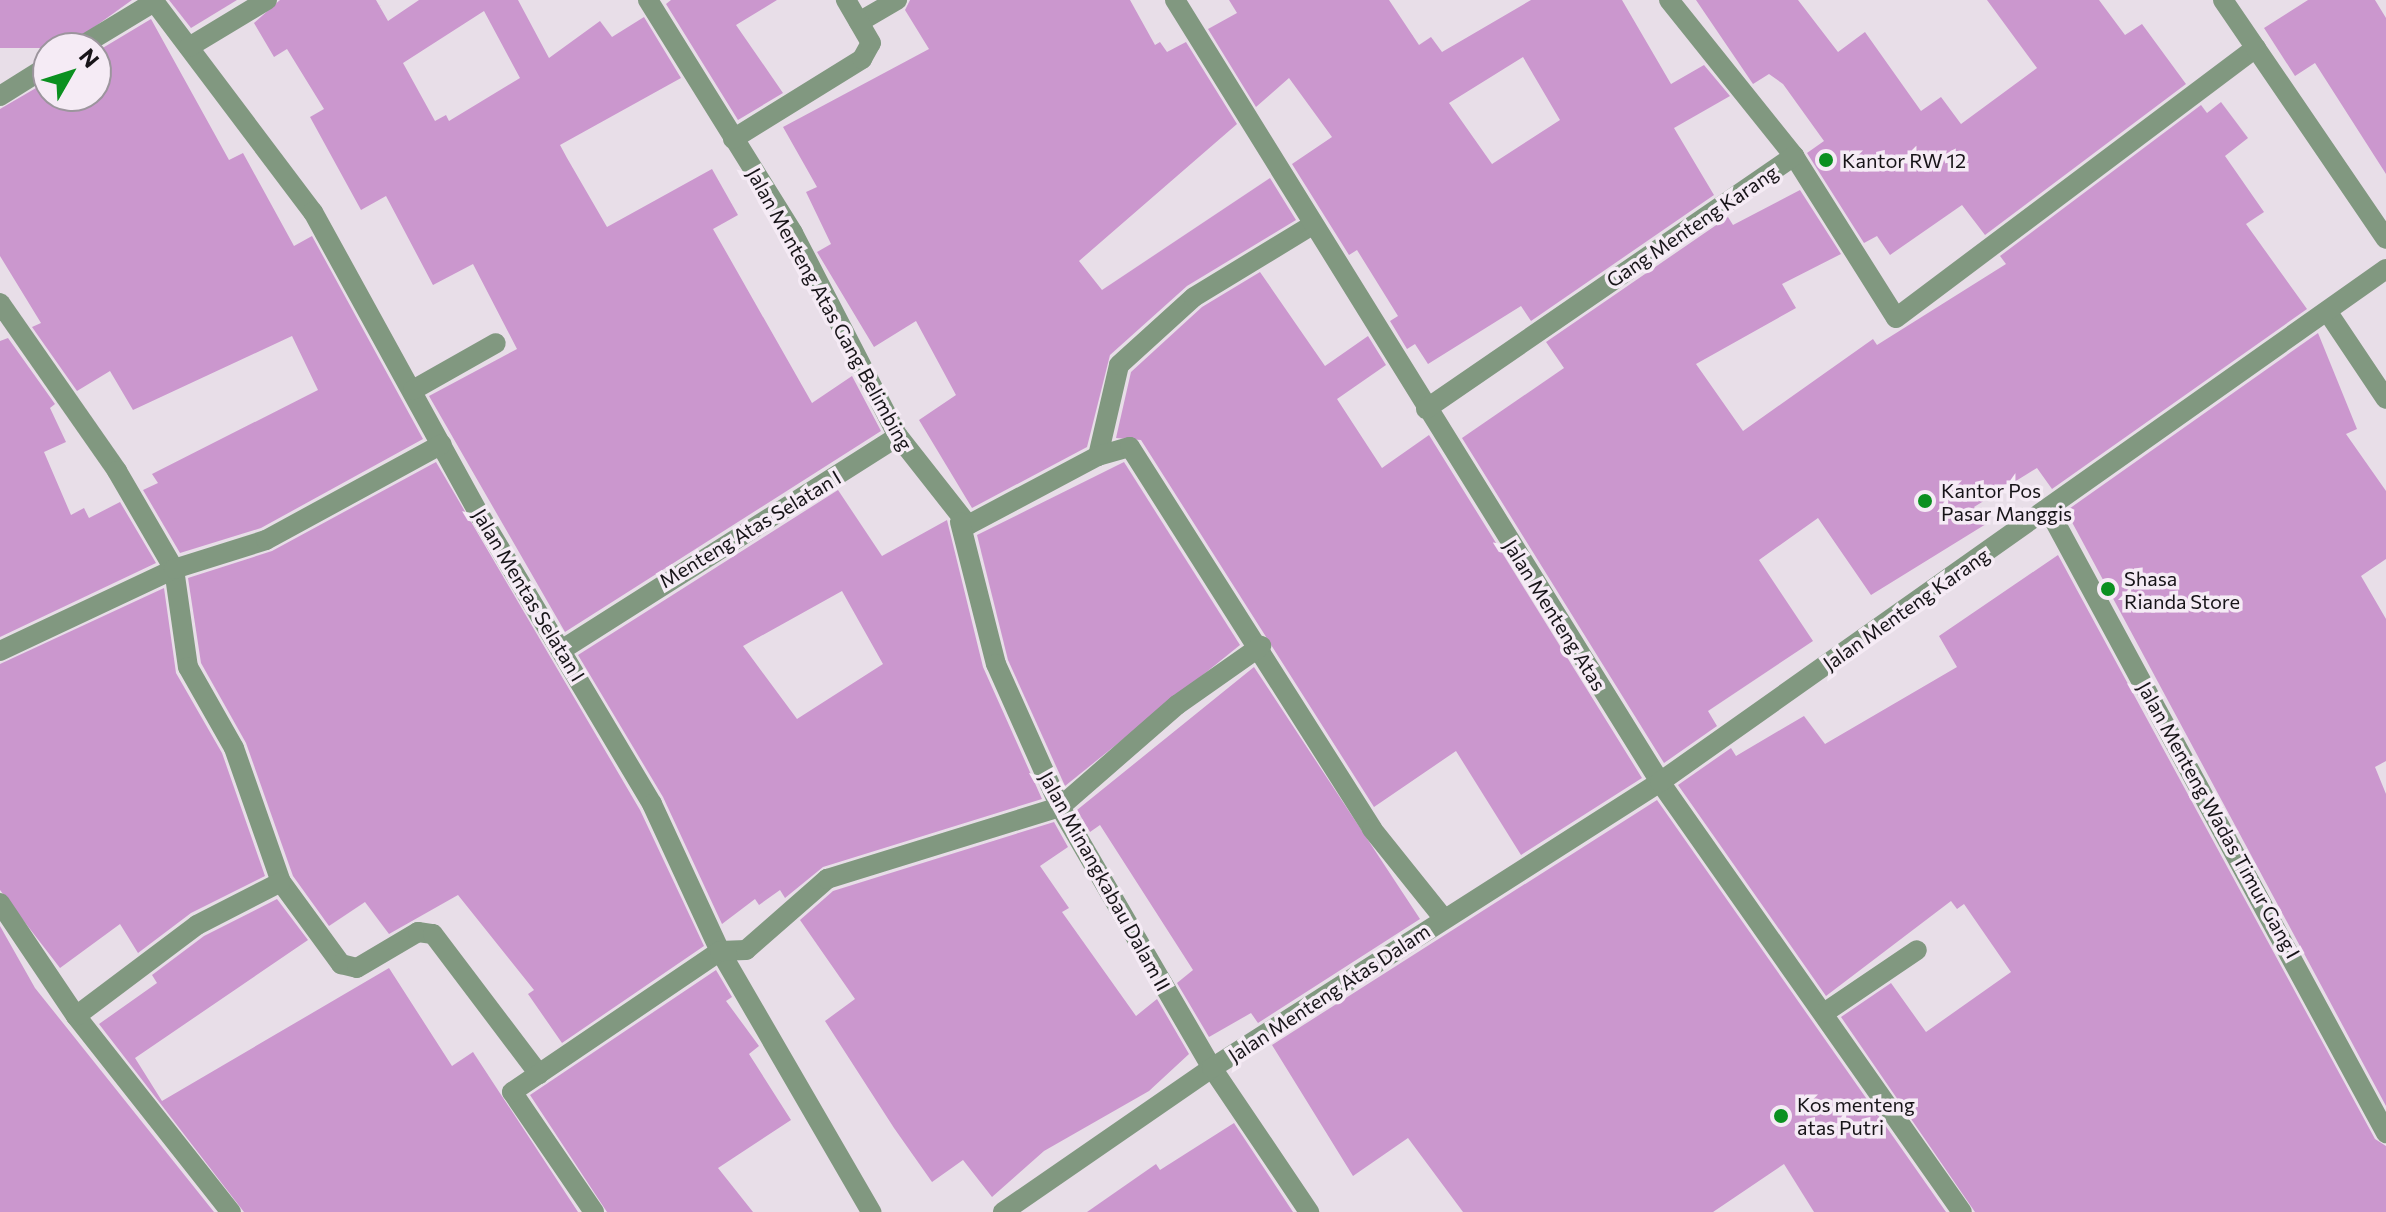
<!DOCTYPE html>
<html>
<head>
<meta charset="utf-8">
<style>
	body { margin:0 }
	#map { position:relative; width:2386px; height:1212px; overflow:hidden; background:#e8dee8; font-family:Commissioner,sans-serif }
	div>[style] { position:absolute }
	.building>* { inset:0; background:#cb97ce }
	.minor>* { height:20px; margin:-10px; padding:0 10px; transform-origin:10px; border-radius:10px; background:#819880 }
	.dots>* { width:22px; height:22px; translate:-50% -50%; box-sizing:border-box; border:4px solid #f5ebf5; border-radius:50% }
	span { translate:-50% -50%; white-space:nowrap; text-align:center; line-height:1.15; -webkit-text-stroke:7px #f5ebf5; paint-order:stroke }
	.poi-label { font-size:20px; color:#171418 }
	.left { translate:0 -50%; text-align:left }
	.street-label { font-size:20px; color:#171418 }
	.north { position:absolute; left:32px; top:32px; width:80px; height:80px; box-sizing:border-box; background:#f5ebf5; border:2px solid #9c959d; border-radius:50%; rotate:51deg; font-size:22px; font-weight:700; line-height:32px; text-align:center; color:#171418 }
	.north::after { content:''; display:block; margin:auto; width:28px; height:36px; background:#0b9020; clip-path:polygon(50% 0,100% 100%,50% 72%,0 100%) }
</style>
</head>
<body>
<div id="map">
	<div class="building">
		<i style="clip-path:polygon(0 0,132px 0,65px 48px,0 48px)"></i>
		<i style="clip-path:polygon(169px 0,237px 0,191px 28px)"></i>
		<i style="clip-path:polygon(evenodd,280px 0,376px 0,388px 21px,419px 0,518px 0,549px 58px,600px 21px,612px 37px,644px 17px,681px 78px,560px 145px,567px 158px,607px 227px,712px 169px,738px 215px,713px 229px,812px 403px,852px 376px,881px 431px,565px 632px,429px 396px,517px 349px,473px 264px,433px 285px,386px 196px,361px 210px,310px 117px,324px 109px,287px 49px,274px 57px,254px 23px,280px 0,484px 11px,520px 78px,449px 121px,446px 115px,435px 121px,403px 63px,484px 11px)"></i>
		<i style="clip-path:polygon(671px 0,777px 0,736px 25px,783px 93px,738px 120px,666px 4px)"></i>
		<i style="clip-path:polygon(910px 0,1130px 0,1155px 45px,1160px 42px,1167px 52px,1186px 42px,1237px 124px,1079px 261px,1102px 290px,1270px 178px,1296px 220px,1187px 286px,1110px 355px,1087px 447px,972px 508px,919px 420px,956px 395px,916px 321px,874px 347px,817px 252px,831px 244px,806px 192px,817px 187px,783px 127px,929px 49px,905px 10px)"></i>
		<i style="clip-path:polygon(evenodd,1229px 0,1389px 0,1419px 45px,1431px 37px,1442px 52px,1531px 0,1622px 0,1671px 84px,1704px 65px,1730px 96px,1674px 128px,1714px 195px,1531px 321px,1521px 306px,1428px 364px,1415px 344px,1407px 349px,1390px 321px,1398px 316px,1357px 250px,1349px 255px,1292px 164px,1332px 137px,1289px 78px,1256px 107px,1208px 29px,1237px 13px,1229px 0,1523px 57px,1560px 120px,1492px 164px,1449px 103px,1523px 57px)"></i>
		<i style="clip-path:polygon(1696px 0,1798px 0,1838px 52px,1865px 32px,1921px 111px,1941px 97px,1961px 124px,2037px 68px,1987px 0,2099px 0,2125px 35px,2142px 24px,2186px 84px,1985px 235px,1962px 205px,1890px 255px,1877px 236px,1864px 243px,1807px 153px,1824px 141px,1783px 84px,1769px 74px,1753px 84px)"></i>
		<i style="clip-path:polygon(2308px 0,2375px 0,2386px 18px,2386px 174px,2315px 63px,2295px 76px,2264px 28px)"></i>
		<i style="clip-path:polygon(151px 19px,229px 160px,243px 153px,294px 246px,312px 236px,423px 439px,261px 528px,180px 553px,143px 490px,158px 483px,152px 474px,318px 390px,292px 336px,133px 410px,110px 371px,77px 391px,32px 327px,41px 323px,0 256px,0 109px,48px 81px,48px 96px,96px 96px,96px 52px)"></i>
		<i style="clip-path:polygon(2221px 102px,2248px 138px,2225px 156px,2264px 212px,2246px 224px,2307px 309px,2052px 489px,2037px 468px,1974px 507px,1986px 524px,1871px 595px,1818px 518px,1759px 560px,1813px 641px,1708px 711px,1717px 726px,1664px 763px,1462px 438px,1564px 368px,1546px 342px,1728px 217px,1733px 225px,1800px 190px,1841px 254px,1782px 284px,1796px 308px,1696px 364px,1743px 431px,1873px 339px,1877px 345px,2006px 264px,2000px 256px,2201px 105px,2207px 113px)"></i>
		<i style="clip-path:polygon(1260px 272px,1325px 366px,1368px 336px,1386px 365px,1337px 399px,1382px 468px,1429px 435px,1642px 778px,1521px 855px,1456px 751px,1374px 807px,1141px 440px,1116px 438px,1131px 372px,1202px 307px)"></i>
		<i style="clip-path:polygon(2318px 333px,2357px 429px,2346px 434px,2386px 491px,2386px 559px,2361px 576px,2386px 619px,2386px 761px,2375px 767px,2386px 794px,2386px 1106px,2066px 511px)"></i>
		<i style="clip-path:polygon(8px 338px,55px 404px,50px 408px,66px 442px,44px 452px,71px 515px,84px 508px,89px 518px,120px 502px,156px 563px,0 637px,0 341px)"></i>
		<i style="clip-path:polygon(436px 462px,640px 810px,704px 946px,562px 1043px,528px 994px,534px 990px,458px 895px,389px 934px,365px 902px,329px 926px,293px 876px,246px 743px,201px 663px,188px 578px,272px 551px)"></i>
		<i style="clip-path:polygon(1124px 462px,1240px 645px,1065px 786px,1008px 660px,977px 535px)"></i>
		<i style="clip-path:polygon(evenodd,838px 490px,882px 556px,947px 520px,983px 667px,1042px 799px,823px 867px,785px 898px,780px 890px,759px 905px,755px 899px,722px 924px,663px 797px,578px 655px,838px 490px,842px 591px,883px 664px,797px 719px,743px 646px,842px 591px)"></i>
		<i style="clip-path:polygon(2058px 555px,2375px 1139px,2386px 1146px,2386px 1212px,1975px 1212px,1841px 1017px,1891px 983px,1926px 1032px,2011px 972px,1964px 904px,1957px 909px,1951px 901px,1826px 996px,1678px 785px,1731px 748px,1736px 756px,1804px 716px,1825px 744px,1957px 667px,1939px 636px)"></i>
		<i style="clip-path:polygon(164px 588px,176px 673px,222px 753px,265px 876px,191px 913px,138px 953px,120px 924px,60px 968px,0 890px,0 664px)"></i>
		<i style="clip-path:polygon(1254px 667px,1420px 919px,1258px 1023px,1251px 1013px,1209px 1037px,1177px 983px,1193px 970px,1100px 825px,1090px 832px,1077px 810px)"></i>
		<i style="clip-path:polygon(1657px 800px,1946px 1212px,1814px 1212px,1784px 1164px,1713px 1212px,1463px 1212px,1408px 1138px,1353px 1176px,1272px 1045px)"></i>
		<i style="clip-path:polygon(1054px 822px,1068px 847px,1040px 866px,1069px 908px,1062px 912px,1136px 1016px,1157px 999px,1189px 1054px,1149px 1091px,1044px 1151px,992px 1197px,963px 1160px,932px 1182px,894px 1128px,825px 1021px,855px 999px,800px 920px,833px 891px)"></i>
		<i style="clip-path:polygon(277px 899px,308px 940px,135px 1058px,162px 1101px,389px 968px,452px 1066px,473px 1052px,578px 1212px,244px 1212px,99px 1024px,157px 983px,152px 975px,204px 936px)"></i>
		<i style="clip-path:polygon(0 926px,35px 988px,214px 1212px,0 1212px)"></i>
		<i style="clip-path:polygon(716px 970px,732px 997px,726px 1001px,759px 1046px,749px 1054px,791px 1120px,718px 1168px,753px 1212px,607px 1212px,530px 1095px)"></i>
		<i style="clip-path:polygon(1234px 1123px,1293px 1212px,1087px 1212px,1156px 1164px,1160px 1170px)"></i>
	</div>
	<div class="minor">
		<i style="left:153px;top:0;width:266px;rotate:53deg"></i>
		<i style="left:313px;top:212px;width:348px;rotate:61.2deg"></i>
		<i style="left:481px;top:517px;width:334px;rotate:59.2deg"></i>
		<i style="left:652px;top:804px;width:162px;rotate:65.2deg"></i>
		<i style="left:720px;top:951px;width:302px;rotate:59.9deg"></i>
		<i style="left:648px;top:0;width:274px;rotate:58.1deg"></i>
		<i style="left:793px;top:233px;width:229px;rotate:62.7deg"></i>
		<i style="left:898px;top:436px;width:113px;rotate:51.8deg"></i>
		<i style="left:968px;top:525px;width:147px;rotate:-28deg"></i>
		<i style="left:1098px;top:456px;width:93px;rotate:-77deg"></i>
		<i style="left:1119px;top:365px;width:101px;rotate:-42.2deg"></i>
		<i style="left:1194px;top:297px;width:137px;rotate:-31.3deg"></i>
		<i style="left:1175px;top:0;width:920px;rotate:58.19deg"></i>
		<i style="left:1660px;top:782px;width:525px;rotate:54.92deg"></i>
		<i style="left:1669px;top:0;width:200px;rotate:51.3deg"></i>
		<i style="left:1794px;top:156px;width:191px;rotate:57.8deg"></i>
		<i style="left:1896px;top:318px;width:450px;rotate:-36.9deg"></i>
		<i style="left:2223px;top:0;width:289px;rotate:55.7deg"></i>
		<i style="left:859px;top:22px;width:44px;rotate:-30.1deg"></i>
		<i style="left:189px;top:47px;width:91px;rotate:-31.1deg"></i>
		<i style="left:78px;top:48px;width:89px;rotate:-31.2deg"></i>
		<i style="left:0;top:96px;width:57px;rotate:-32deg"></i>
		<i style="left:733px;top:139px;width:152px;rotate:-31.8deg"></i>
		<i style="left:862px;top:59px;width:18px;rotate:-61deg"></i>
		<i style="left:871px;top:43px;width:50px;rotate:-120.2deg"></i>
		<i style="left:0;top:303px;width:205px;rotate:55.1deg"></i>
		<i style="left:117px;top:471px;width:113px;rotate:59.8deg"></i>
		<i style="left:174px;top:569px;width:99px;rotate:81.9deg"></i>
		<i style="left:188px;top:667px;width:93px;rotate:60.4deg"></i>
		<i style="left:234px;top:748px;width:142px;rotate:70.7deg"></i>
		<i style="left:281px;top:882px;width:102px;rotate:53.8deg"></i>
		<i style="left:341px;top:964px;width:16px;rotate:14deg"></i>
		<i style="left:357px;top:968px;width:71px;rotate:-30.5deg"></i>
		<i style="left:418px;top:932px;width:15px;rotate:8deg"></i>
		<i style="left:433px;top:934px;width:176px;rotate:52.9deg"></i>
		<i style="left:2329px;top:314px;width:102px;rotate:56.2deg"></i>
		<i style="left:413px;top:390px;width:95px;rotate:-29.5deg"></i>
		<i style="left:1426px;top:409px;width:447px;rotate:-34.5deg"></i>
		<i style="left:1098px;top:456px;width:33px;rotate:-16deg"></i>
		<i style="left:1130px;top:447px;width:452px;rotate:57.6deg"></i>
		<i style="left:1372px;top:829px;width:115px;rotate:51.3deg"></i>
		<i style="left:2048px;top:509px;width:710px;rotate:61.56deg"></i>
		<i style="left:960px;top:522px;width:146px;rotate:75.8deg"></i>
		<i style="left:996px;top:664px;width:157px;rotate:65.9deg"></i>
		<i style="left:1060px;top:807px;width:302px;rotate:59.8deg"></i>
		<i style="left:1212px;top:1068px;width:174px;rotate:56deg"></i>
		<i style="left:563px;top:649px;width:397px;rotate:-32.4deg"></i>
		<i style="left:0;top:651px;width:192px;rotate:-25.2deg"></i>
		<i style="left:174px;top:569px;width:96px;rotate:-17.5deg"></i>
		<i style="left:266px;top:540px;width:200px;rotate:-28.6deg"></i>
		<i style="left:0;top:903px;width:136px;rotate:56.1deg"></i>
		<i style="left:76px;top:1016px;width:250px;rotate:51.7deg"></i>
		<i style="left:1824px;top:1013px;width:112px;rotate:-34.1deg"></i>
		<i style="left:76px;top:1016px;width:151px;rotate:-36.9deg"></i>
		<i style="left:197px;top:925px;width:94px;rotate:-27.1deg"></i>
		<i style="left:594px;top:1212px;width:145px;rotate:-124.3deg"></i>
		<i style="left:512px;top:1092px;width:251px;rotate:-34.1deg"></i>
		<i style="left:720px;top:951px;width:26px;rotate:-2deg"></i>
		<i style="left:746px;top:950px;width:108px;rotate:-41.2deg"></i>
		<i style="left:827px;top:879px;width:244px;rotate:-17.2deg"></i>
		<i style="left:1060px;top:807px;width:155px;rotate:-41.1deg"></i>
		<i style="left:1177px;top:705px;width:103px;rotate:-35.1deg"></i>
		<i style="left:1003px;top:1212px;width:254px;rotate:-34.6deg"></i>
		<i style="left:1212px;top:1068px;width:532px;rotate:-32.55deg"></i>
		<i style="left:1660px;top:782px;width:889px;rotate:-35.25deg"></i>
	</div>
	<div class="dots">
		<i style="left:1826px;top:160px;background:#0b9020"></i>
		<i style="left:1925px;top:501px;background:#0b9020"></i>
		<i style="left:2108px;top:589px;background:#0b9020"></i>
		<i style="left:1781px;top:1116px;background:#0b9020"></i>
	</div>
	<div class="poi-label">
		<span class="left" style="left:1842px;top:160px">Kantor RW 12</span>
		<span class="left" style="left:1941px;top:502px">Kantor Pos<br>Pasar Manggis</span>
		<span class="left" style="left:2124px;top:590px">Shasa<br>Rianda Store</span>
		<span class="left" style="left:1797px;top:1116px">Kos menteng<br>atas Putri</span>
	</div>
	<div class="street-label">
		<span style="left:1692px;top:226px;rotate:-34deg">Gang Menteng Karang</span>
		<span style="left:830px;top:309px;rotate:61deg">Jalan Menteng Atas Gang Belimbing</span>
		<span style="left:750px;top:529px;rotate:-31deg">Menteng Atas Selatan I</span>
		<span style="left:529px;top:595px;rotate:59deg">Jalan Mentas Selatan I</span>
		<span style="left:1906px;top:609px;rotate:-35deg">Jalan Menteng Karang</span>
		<span style="left:1555px;top:615px;rotate:58deg">Jalan Menteng Atas</span>
		<span style="left:2219px;top:820px;rotate:61deg">Jalan Menteng Wadas Timur Gang I</span>
		<span style="left:1105px;top:881px;rotate:61deg">Jalan Minangkabau Dalam II</span>
		<span style="left:1329px;top:993px;rotate:-33deg">Jalan Menteng Atas Dalam</span>
	</div>
	<div class="north">N</div>
</div>
</body>
</html>
